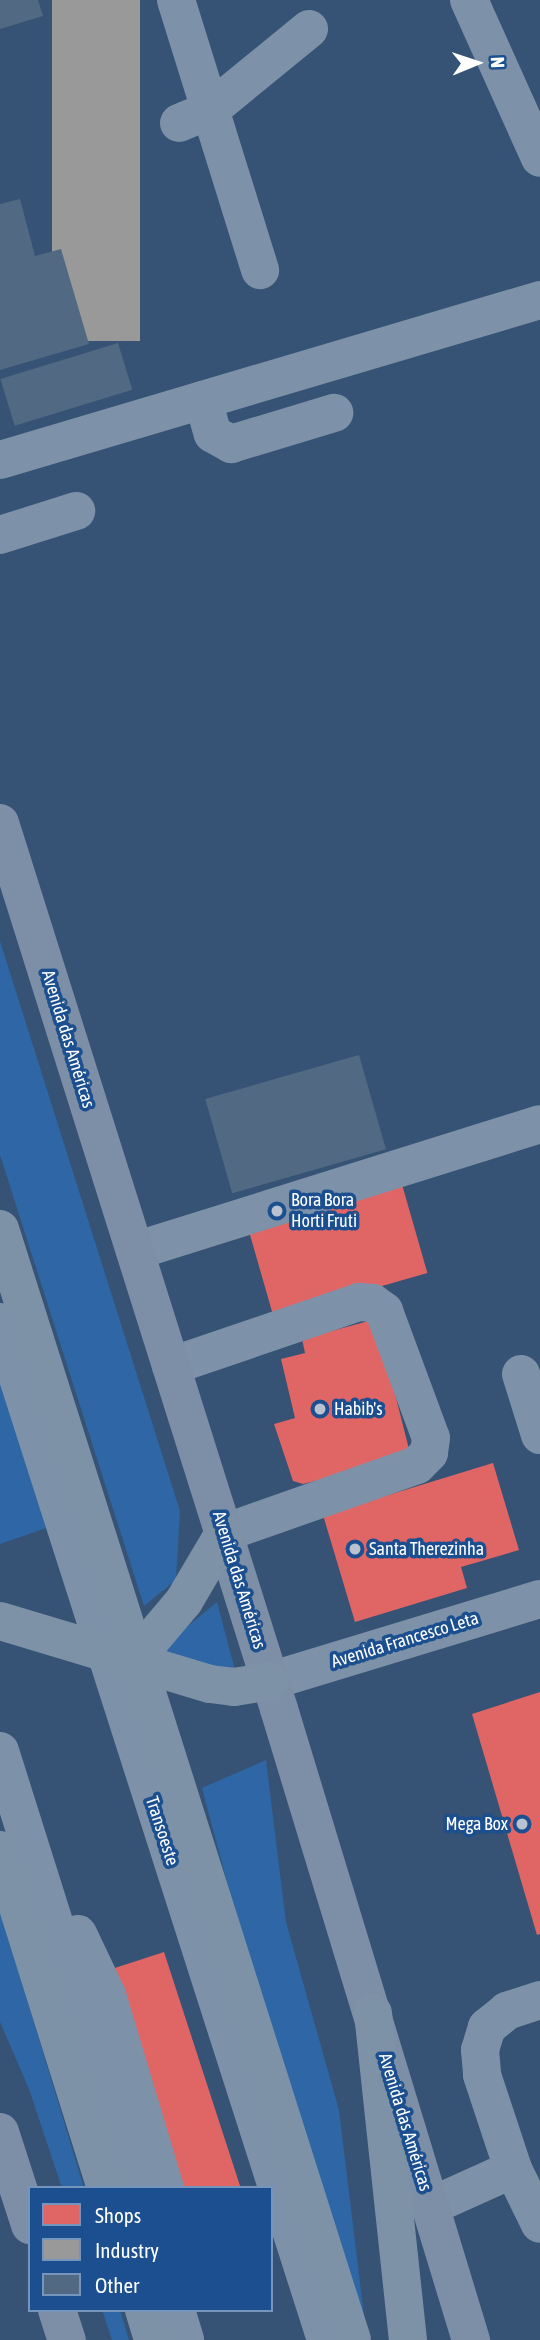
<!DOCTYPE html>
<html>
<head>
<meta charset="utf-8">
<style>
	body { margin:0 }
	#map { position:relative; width:540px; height:2340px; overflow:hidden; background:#365274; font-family:"Asap Condensed",sans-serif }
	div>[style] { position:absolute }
	.green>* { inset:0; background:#2f66a5 }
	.shops>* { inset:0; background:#e06666; transform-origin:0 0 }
	.industry>* { inset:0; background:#999; transform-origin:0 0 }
	.building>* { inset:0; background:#526984; transform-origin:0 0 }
	.minor>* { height:38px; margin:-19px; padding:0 19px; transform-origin:19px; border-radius:19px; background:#7d92a8 }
	.major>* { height:38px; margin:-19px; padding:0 19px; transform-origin:19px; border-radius:19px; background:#7d8ea7 }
	.highway>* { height:38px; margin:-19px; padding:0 19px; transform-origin:19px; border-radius:19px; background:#7e92a7 }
	.dots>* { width:19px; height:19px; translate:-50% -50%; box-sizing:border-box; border:4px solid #1b4f8f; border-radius:50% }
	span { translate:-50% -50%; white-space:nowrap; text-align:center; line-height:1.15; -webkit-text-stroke:7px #1b4f8f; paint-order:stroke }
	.street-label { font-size:18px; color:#fff }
	.poi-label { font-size:18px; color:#fff }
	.left { translate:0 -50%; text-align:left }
	.right { translate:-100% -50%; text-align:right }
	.legend { position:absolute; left:28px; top:2186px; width:245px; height:126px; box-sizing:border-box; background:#1b4f8f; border:2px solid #7695bc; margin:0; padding:9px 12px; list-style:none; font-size:21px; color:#fff }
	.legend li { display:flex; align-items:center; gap:14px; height:35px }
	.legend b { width:35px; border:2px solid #7695bc }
	.north { position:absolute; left:442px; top:28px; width:70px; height:70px; -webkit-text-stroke:5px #1b4f8f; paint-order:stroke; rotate:88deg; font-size:19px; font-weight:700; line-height:28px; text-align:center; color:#fff }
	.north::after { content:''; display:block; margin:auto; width:24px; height:32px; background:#fff; clip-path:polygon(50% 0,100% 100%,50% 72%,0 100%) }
</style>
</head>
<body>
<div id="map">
	<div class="green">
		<i style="clip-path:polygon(0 941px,180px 1511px,176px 1580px,144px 1606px,0 1155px)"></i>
		<i style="clip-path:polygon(0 1348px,55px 1525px,0 1544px)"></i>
		<i style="clip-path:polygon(217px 1602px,236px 1674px,165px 1661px,161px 1648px)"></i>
		<i style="clip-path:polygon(266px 1760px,286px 1922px,339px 2110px,367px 2340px,270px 2044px,202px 1788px)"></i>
		<i style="clip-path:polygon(0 1910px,84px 2188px,62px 2188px,29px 2089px,0 2022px)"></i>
		<i style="clip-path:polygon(102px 2310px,120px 2310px,129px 2340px,112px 2340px)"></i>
	</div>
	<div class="shops">
		<i style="left:399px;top:1174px;width:103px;height:160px;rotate:74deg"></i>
		<i style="clip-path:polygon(376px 1319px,411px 1457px,303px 1484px,293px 1481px,274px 1424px,295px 1418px,281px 1359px,305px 1353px,302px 1339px)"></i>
		<i style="clip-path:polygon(493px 1463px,519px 1550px,461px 1567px,467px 1588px,355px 1622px,323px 1515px)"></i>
		<i style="clip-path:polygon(540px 1692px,540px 1934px,537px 1935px,472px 1714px)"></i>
		<i style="left:164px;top:1952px;width:248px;height:63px;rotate:72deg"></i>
	</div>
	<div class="industry">
		<i style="left:52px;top:0;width:88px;height:341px"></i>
	</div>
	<div class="building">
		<i style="clip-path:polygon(0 0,38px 0,43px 16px,0 29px)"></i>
		<i style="clip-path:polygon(20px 199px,35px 256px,61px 249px,89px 344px,0 370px,0 204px)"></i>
		<i style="left:118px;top:343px;width:49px;height:123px;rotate:73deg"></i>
		<i style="left:359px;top:1055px;width:98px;height:160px;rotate:74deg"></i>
	</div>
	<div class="minor">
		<i style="left:176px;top:0;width:283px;rotate:72.7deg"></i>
		<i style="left:469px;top:0;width:173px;rotate:65.8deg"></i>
		<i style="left:179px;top:123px;width:34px;rotate:-23deg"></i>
		<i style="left:210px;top:110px;width:128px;rotate:-39.3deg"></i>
		<i style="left:203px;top:400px;width:35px;rotate:74deg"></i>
		<i style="left:213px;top:434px;width:21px;rotate:29deg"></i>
		<i style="left:231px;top:444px;width:108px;rotate:-16.8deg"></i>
		<i style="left:0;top:460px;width:563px;rotate:-16.5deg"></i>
		<i style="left:0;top:535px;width:80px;rotate:-17.5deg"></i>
		<i style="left:135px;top:1251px;width:424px;rotate:-17.4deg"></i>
		<i style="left:0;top:1322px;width:1069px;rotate:72.24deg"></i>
		<i style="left:171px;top:1366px;width:199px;rotate:-18.8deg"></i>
		<i style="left:359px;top:1302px;width:14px;rotate:4deg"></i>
		<i style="left:373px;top:1303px;width:14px;rotate:36deg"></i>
		<i style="left:384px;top:1311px;width:135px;rotate:69.7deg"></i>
		<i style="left:431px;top:1438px;width:15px;rotate:98deg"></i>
		<i style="left:429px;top:1453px;width:17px;rotate:135deg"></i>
		<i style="left:417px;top:1465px;width:205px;rotate:160.6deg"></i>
		<i style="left:521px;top:1374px;width:64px;rotate:72.7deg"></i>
		<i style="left:270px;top:1681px;width:282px;rotate:-16.9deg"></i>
		<i style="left:0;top:1751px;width:458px;rotate:72.5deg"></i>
		<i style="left:78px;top:1934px;width:68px;rotate:64.6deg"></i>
		<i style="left:107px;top:1995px;width:202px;rotate:73.3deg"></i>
		<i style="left:540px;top:2000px;width:35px;rotate:162deg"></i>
		<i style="left:507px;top:2011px;width:26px;rotate:141deg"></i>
		<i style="left:487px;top:2027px;width:24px;rotate:107deg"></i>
		<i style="left:480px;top:2050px;width:25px;rotate:85deg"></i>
		<i style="left:482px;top:2075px;width:99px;rotate:71.7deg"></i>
		<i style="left:513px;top:2169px;width:61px;rotate:63.9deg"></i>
		<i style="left:431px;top:2206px;width:90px;rotate:-24.3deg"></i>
		<i style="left:176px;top:2310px;width:31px;rotate:73deg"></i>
	</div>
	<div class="major">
		<i style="left:0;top:823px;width:929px;rotate:72.52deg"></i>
		<i style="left:279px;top:1709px;width:660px;rotate:73.08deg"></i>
		<i style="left:0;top:2132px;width:98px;rotate:72.1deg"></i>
		<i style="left:57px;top:2310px;width:32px;rotate:72deg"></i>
	</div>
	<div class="highway">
		<i style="left:0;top:1229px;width:1165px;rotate:72.42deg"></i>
		<i style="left:0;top:1621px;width:219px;rotate:16.7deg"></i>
		<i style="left:210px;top:1684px;width:24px;rotate:7deg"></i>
		<i style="left:234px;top:1687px;width:36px;rotate:-9deg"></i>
		<i style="left:135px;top:1659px;width:76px;rotate:-49.8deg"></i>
		<i style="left:184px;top:1601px;width:79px;rotate:-59.5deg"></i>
		<i style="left:0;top:1850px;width:354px;rotate:72.6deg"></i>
		<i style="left:373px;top:2013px;width:329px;rotate:83.9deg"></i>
		<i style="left:144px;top:2310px;width:31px;rotate:73deg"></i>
	</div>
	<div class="dots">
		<i style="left:277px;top:1211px;background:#b9c2ce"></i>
		<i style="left:320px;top:1409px;background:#b9c2ce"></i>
		<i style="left:355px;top:1549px;background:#b9c2ce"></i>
		<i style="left:522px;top:1824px;background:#b9c2ce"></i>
	</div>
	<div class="street-label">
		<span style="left:68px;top:1039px;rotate:73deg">Avenida das Américas</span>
		<span style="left:239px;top:1580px;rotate:73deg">Avenida das Américas</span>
		<span style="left:405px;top:1640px;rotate:-17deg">Avenida Francesco Leta</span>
		<span style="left:162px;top:1831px;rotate:72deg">Transoeste</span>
		<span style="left:405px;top:2122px;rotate:73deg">Avenida das Américas</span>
	</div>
	<div class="poi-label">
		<span class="left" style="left:291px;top:1211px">Bora Bora<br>Horti Fruti</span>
		<span class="left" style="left:334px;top:1409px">Habib's</span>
		<span class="left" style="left:369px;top:1549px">Santa Therezinha</span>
		<span class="right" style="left:508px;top:1824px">Mega Box</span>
	</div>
	<ul class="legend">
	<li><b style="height:19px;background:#e06666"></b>Shops</li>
	<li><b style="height:19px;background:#999"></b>Industry</li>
	<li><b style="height:19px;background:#526984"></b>Other</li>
	</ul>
	<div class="north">N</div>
</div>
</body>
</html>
